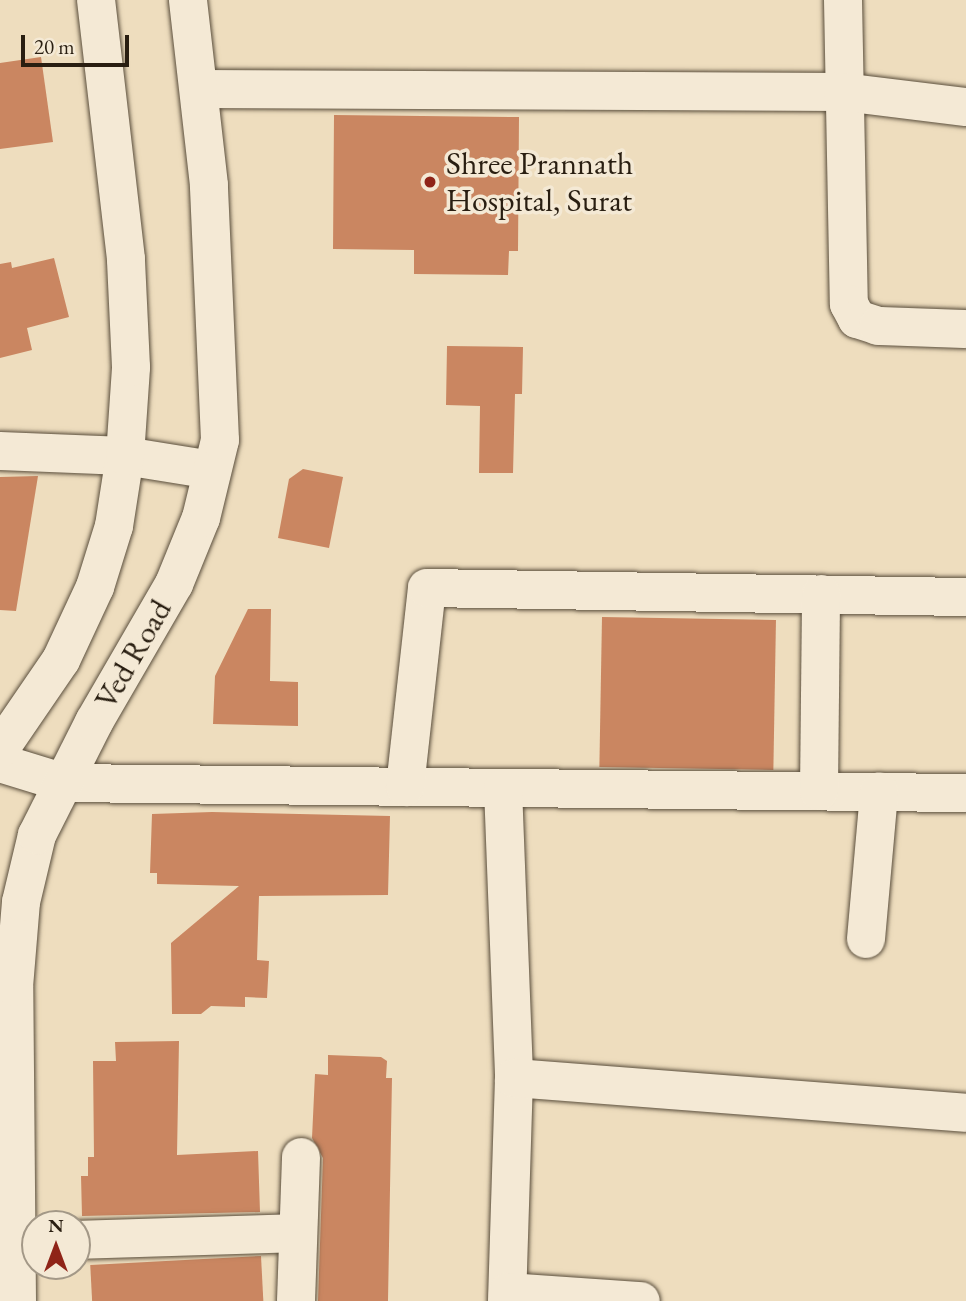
<!DOCTYPE html>
<html>
<head>
<meta charset="utf-8">
<style>
	body { margin:0 }
	#map { position:relative; width:966px; height:1301px; overflow:hidden; background:#eeddbe; font-family:"EB Garamond",serif }
	div>[style] { position:absolute }
	.building>* { inset:0; background:#ca8661; transform-origin:0 0 }
	.roads { filter:drop-shadow(0 0 2px #5a4e3c) drop-shadow(0 0 2px #5a4e3c) }
	.minor>* { height:38px; margin:-19px; padding:0 19px; transform-origin:19px; border-radius:19px; background:#f4e9d5 }
	.tertiary>* { height:38px; margin:-19px; padding:0 19px; transform-origin:19px; border-radius:19px; background:#f4e9d5 }
	.secondary>* { height:38px; margin:-19px; padding:0 19px; transform-origin:19px; border-radius:19px; background:#f4e9d5 }
	.dots>* { width:19px; height:19px; translate:-50% -50%; box-sizing:border-box; border:4px solid #f4e9d5; border-radius:50% }
	span { translate:-50% -50%; white-space:nowrap; text-align:center; line-height:1.15; -webkit-text-stroke:7px #f4e9d5; paint-order:stroke }
	.poi-label { font-size:32px; color:#291e11 }
	.left { translate:0 -50%; text-align:left }
	.street-label { font-size:32px; color:#291e11 }
	.north { position:absolute; left:21px; top:1210px; width:70px; height:70px; box-sizing:border-box; background:#f4e9d5; border:2px solid #a39887; border-radius:50%; rotate:0deg; font-size:19px; font-weight:700; line-height:28px; text-align:center; color:#291e11 }
	.north::after { content:''; display:block; margin:auto; width:24px; height:32px; background:#8f2418; clip-path:polygon(50% 0,100% 100%,50% 72%,0 100%) }
	.scale { position:absolute; left:21px; top:35px; width:108px; height:32px; box-sizing:border-box; border:4px solid #291e11; border-top:0; padding-left:9px; font-size:21px; line-height:24px; white-space:nowrap; color:#291e11; -webkit-text-stroke:5px #f4e9d5; paint-order:stroke }
</style>
</head>
<body>
<div id="map">
	<div class="building">
		<i style="clip-path:polygon(41px 57px,53px 142px,0 149px,0 63px)"></i>
		<i style="clip-path:polygon(334px 115px,519px 117px,518px 251px,509px 251px,508px 275px,414px 274px,414px 250px,333px 249px)"></i>
		<i style="clip-path:polygon(54px 258px,69px 317px,27px 328px,32px 350px,0 358px,0 264px,11px 262px,12px 268px)"></i>
		<i style="clip-path:polygon(447px 346px,523px 347px,522px 394px,515px 394px,513px 473px,479px 473px,480px 406px,446px 405px)"></i>
		<i style="clip-path:polygon(303px 469px,343px 477px,329px 548px,278px 538px,289px 479px)"></i>
		<i style="clip-path:polygon(38px 476px,16px 611px,0 610px,0 477px)"></i>
		<i style="clip-path:polygon(248px 609px,271px 609px,270px 681px,298px 682px,298px 726px,213px 724px,215px 676px)"></i>
		<i style="left:602px;top:617px;width:174px;height:150px;rotate:1deg"></i>
		<i style="clip-path:polygon(212px 812px,390px 816px,388px 895px,259px 896px,257px 960px,269px 961px,267px 998px,245px 997px,245px 1007px,211px 1006px,201px 1014px,172px 1014px,171px 943px,239px 886px,157px 884px,157px 873px,150px 873px,152px 814px)"></i>
		<i style="clip-path:polygon(179px 1041px,177px 1155px,258px 1151px,260px 1212px,82px 1216px,81px 1176px,88px 1176px,88px 1157px,94px 1157px,93px 1061px,116px 1061px,115px 1042px)"></i>
		<i style="clip-path:polygon(328px 1055px,381px 1057px,387px 1061px,386px 1078px,392px 1078px,388px 1301px,318px 1301px,323px 1158px,312px 1138px,315px 1074px,328px 1075px)"></i>
		<i style="left:261px;top:1256px;width:45px;height:171px;rotate:87deg"></i>
	</div>
	<div class="roads">
		<div class="minor">
			<i style="left:843px;top:0;width:304px;rotate:88.9deg"></i>
			<i style="left:849px;top:304px;width:17px;rotate:62deg"></i>
			<i style="left:857px;top:319px;width:22px;rotate:18deg"></i>
			<i style="left:878px;top:326px;width:88px;rotate:2deg"></i>
			<i style="left:200px;top:89px;width:643px;rotate:0.27deg"></i>
			<i style="left:843px;top:92px;width:124px;rotate:7deg"></i>
			<i style="left:0;top:763px;width:68px;rotate:17.1deg"></i>
			<i style="left:65px;top:783px;width:901px;rotate:0.64deg"></i>
			<i style="left:405px;top:787px;width:200px;rotate:-83.7deg"></i>
			<i style="left:427px;top:588px;width:539px;rotate:0.96deg"></i>
			<i style="left:503px;top:788px;width:290px;rotate:87.8deg"></i>
			<i style="left:514px;top:1078px;width:223px;rotate:91.8deg"></i>
			<i style="left:819px;top:791px;width:197px;rotate:-89.4deg"></i>
			<i style="left:866px;top:939px;width:148px;rotate:-84.9deg"></i>
			<i style="left:514px;top:1078px;width:453px;rotate:4.4deg"></i>
			<i style="left:77px;top:1240px;width:221px;rotate:-1.8deg"></i>
			<i style="left:508px;top:1292px;width:133px;rotate:3.9deg"></i>
			<i style="left:296px;top:1301px;width:144px;rotate:-88deg"></i>
		</div>
		<div class="tertiary">
			<i style="left:0;top:451px;width:125px;rotate:2.3deg"></i>
			<i style="left:125px;top:456px;width:88px;rotate:9.1deg"></i>
		</div>
		<div class="secondary">
			<i style="left:0;top:749px;width:108px;rotate:-55.6deg"></i>
			<i style="left:61px;top:660px;width:81px;rotate:-65deg"></i>
			<i style="left:95px;top:587px;width:64px;rotate:-72.7deg"></i>
			<i style="left:114px;top:526px;width:71px;rotate:-81.1deg"></i>
			<i style="left:125px;top:456px;width:89px;rotate:-86.1deg"></i>
			<i style="left:131px;top:367px;width:108px;rotate:-92.7deg"></i>
			<i style="left:126px;top:259px;width:261px;rotate:-96.6deg"></i>
			<i style="left:17px;top:1301px;width:314px;rotate:-90.5deg"></i>
			<i style="left:14px;top:987px;width:85px;rotate:-85.3deg"></i>
			<i style="left:21px;top:902px;width:69px;rotate:-76.6deg"></i>
			<i style="left:37px;top:835px;width:127px;rotate:-63.2deg"></i>
			<i style="left:94px;top:722px;width:160px;rotate:-59.9deg"></i>
			<i style="left:174px;top:584px;width:71px;rotate:-67.8deg"></i>
			<i style="left:201px;top:518px;width:80px;rotate:-76.3deg"></i>
			<i style="left:220px;top:440px;width:255px;rotate:-92.5deg"></i>
			<i style="left:209px;top:185px;width:186px;rotate:-96.5deg"></i>
		</div>
	</div>
	<div class="dots">
		<i style="left:430px;top:182px;background:#8f2418"></i>
	</div>
	<div class="poi-label">
		<span class="left" style="left:446px;top:182px">Shree Prannath<br>Hospital, Surat</span>
	</div>
	<div class="street-label">
		<span style="left:133px;top:654px;rotate:-60deg">Ved Road</span>
	</div>
	<div class="north">N</div>
	<div class="scale">20 m</div>
</div>
</body>
</html>
